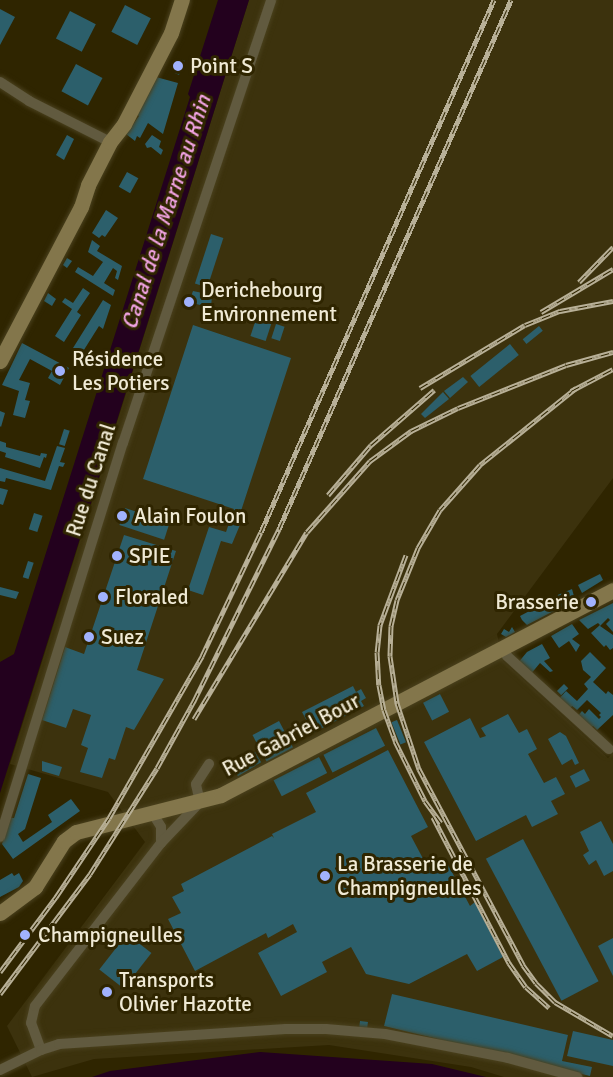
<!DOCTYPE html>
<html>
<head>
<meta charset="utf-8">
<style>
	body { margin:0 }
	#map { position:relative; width:613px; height:1077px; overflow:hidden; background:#2f2500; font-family:Signika,sans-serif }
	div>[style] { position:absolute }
	.built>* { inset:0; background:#3c320d }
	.water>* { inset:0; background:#23011e }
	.building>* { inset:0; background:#2c5f6b; transform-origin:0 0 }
	.roads { filter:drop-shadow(0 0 2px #4a411e) drop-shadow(0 0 2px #4a411e) }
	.street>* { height:10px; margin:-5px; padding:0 5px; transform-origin:5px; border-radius:5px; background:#615a3f }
	.secondary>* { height:15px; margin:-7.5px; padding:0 7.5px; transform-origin:7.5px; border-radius:7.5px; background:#83764b }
	.rail>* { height:5px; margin-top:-2.5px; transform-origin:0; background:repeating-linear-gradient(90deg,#2f2500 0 9px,#b8b097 0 18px); box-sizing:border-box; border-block:2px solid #b8b097 }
	.dots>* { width:16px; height:16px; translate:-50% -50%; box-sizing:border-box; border:3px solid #2f2500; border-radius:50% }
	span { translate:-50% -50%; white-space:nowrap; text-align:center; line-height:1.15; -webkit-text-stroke:6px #2f2500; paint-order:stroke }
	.poi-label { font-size:21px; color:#f0ead5 }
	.left { translate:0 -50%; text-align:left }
	.right { translate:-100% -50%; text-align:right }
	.street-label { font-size:21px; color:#f0ead5 }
	.water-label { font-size:22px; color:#f1a3e2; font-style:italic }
</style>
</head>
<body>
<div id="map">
	<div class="built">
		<i style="clip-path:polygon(249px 0,613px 0,613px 478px,497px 634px,503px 661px,608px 758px,613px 753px,613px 1077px,504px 1077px,471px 1067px,329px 1045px,94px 1059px,32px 1077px,7px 1026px,145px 842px,108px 792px,10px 764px)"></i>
	</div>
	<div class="water">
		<i style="clip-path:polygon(218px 0,249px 0,0 793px,0 662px,14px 654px,190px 97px,188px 94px)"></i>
		<i style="clip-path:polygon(260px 1052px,432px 1064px,486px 1077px,92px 1077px,110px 1071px)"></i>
	</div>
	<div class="building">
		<i style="left:125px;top:5px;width:29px;height:30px;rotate:27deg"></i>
		<i style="clip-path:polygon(0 9px,15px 17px,0 45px)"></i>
		<i style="left:70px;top:11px;width:29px;height:31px;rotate:27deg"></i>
		<i style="left:180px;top:59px;width:5px;height:15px;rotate:22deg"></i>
		<i style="left:76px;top:64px;width:30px;height:31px;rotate:28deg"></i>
		<i style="clip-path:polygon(156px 77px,178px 83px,163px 134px,148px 123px,140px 138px,137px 136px,135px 141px,126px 134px,139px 116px,136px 114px)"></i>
		<i style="clip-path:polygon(67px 135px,74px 139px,64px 160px,56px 155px)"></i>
		<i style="clip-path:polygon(152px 135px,161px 141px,159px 147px,163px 150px,161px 155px,151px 147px,147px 148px,145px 144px)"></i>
		<i style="left:127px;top:172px;width:13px;height:17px;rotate:29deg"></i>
		<i style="clip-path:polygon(106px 210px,118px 218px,105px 237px,102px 235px,99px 238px,92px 233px)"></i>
		<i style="left:211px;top:234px;width:13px;height:52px;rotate:18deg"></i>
		<i style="clip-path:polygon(92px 240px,100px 246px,97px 251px,122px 266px,118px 280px,115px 278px,117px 271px,113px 268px,104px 283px,115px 290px,113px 296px,75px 272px,78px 267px,93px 276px,103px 262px,88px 252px)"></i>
		<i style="clip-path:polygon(67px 258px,72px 261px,67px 268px,63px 265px)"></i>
		<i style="clip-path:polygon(83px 288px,90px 293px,77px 312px,81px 315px,64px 342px,55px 336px,72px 309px,62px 302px,65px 298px,73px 303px)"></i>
		<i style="clip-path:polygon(193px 291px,212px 295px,211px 308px,189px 302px)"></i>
		<i style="clip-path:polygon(48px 293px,56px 299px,52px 306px,44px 301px)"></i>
		<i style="clip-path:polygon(103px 300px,111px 305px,103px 329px,99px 326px,82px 353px,86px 356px,83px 361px,72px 354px,75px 349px,73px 348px)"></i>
		<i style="left:256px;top:319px;width:16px;height:18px;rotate:18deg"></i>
		<i style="left:276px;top:324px;width:9px;height:15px;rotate:18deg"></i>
		<i style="clip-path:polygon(193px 325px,291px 358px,241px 511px,245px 513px,232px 544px,221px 541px,203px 595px,188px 590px,209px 527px,226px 532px,234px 509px,143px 479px)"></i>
		<i style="left:539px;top:326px;width:6px;height:21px;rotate:51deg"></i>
		<i style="clip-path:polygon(22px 343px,69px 368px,60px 385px,48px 378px,52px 371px,30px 359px,19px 380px,30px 383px,25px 400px,30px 401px,25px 418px,13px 415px,19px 391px,2px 385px)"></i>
		<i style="left:510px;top:344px;width:14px;height:51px;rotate:51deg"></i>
		<i style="clip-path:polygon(463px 377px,468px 382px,450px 398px,444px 391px)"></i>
		<i style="clip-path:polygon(443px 392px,449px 399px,425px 418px,421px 414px)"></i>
		<i style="clip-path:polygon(0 411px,5px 413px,1px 427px,0 426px)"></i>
		<i style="left:64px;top:429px;width:6px;height:16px;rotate:18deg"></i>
		<i style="clip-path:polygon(0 441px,6px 443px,6px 447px,40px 456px,41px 453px,47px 454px,46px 458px,44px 457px,40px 468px,5px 457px,6px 453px,0 451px)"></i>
		<i style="clip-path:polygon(57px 446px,65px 448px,60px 462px,65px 463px,63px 467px,59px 466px,51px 490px,6px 478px,5px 482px,0 481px,0 468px,45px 481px)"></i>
		<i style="clip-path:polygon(0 488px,8px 490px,3px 505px,0 504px)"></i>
		<i style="left:125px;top:508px;width:47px;height:18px;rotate:18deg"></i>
		<i style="left:34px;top:513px;width:9px;height:17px;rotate:18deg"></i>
		<i style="clip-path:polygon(124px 535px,176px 551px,137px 670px,164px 679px,134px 730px,126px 727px,115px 760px,109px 758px,102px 778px,80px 772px,88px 748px,81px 745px,91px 715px,73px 709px,66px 728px,42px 720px,65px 647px,84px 654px)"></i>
		<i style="left:28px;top:561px;width:6px;height:17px;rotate:18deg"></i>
		<i style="clip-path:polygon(600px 574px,603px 580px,582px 593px,578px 585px)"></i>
		<i style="clip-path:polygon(0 587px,19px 592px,16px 599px,0 595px)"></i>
		<i style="clip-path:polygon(572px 589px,575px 600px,527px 625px,522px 620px,520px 616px,537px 607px,536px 604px)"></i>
		<i style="clip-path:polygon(613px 603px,613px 632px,606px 624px,610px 620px,608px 618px,600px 626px,613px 635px,613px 648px,610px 650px,606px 645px,604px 647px,591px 633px,600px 625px,598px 623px,588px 629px,579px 620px)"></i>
		<i style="clip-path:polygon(572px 624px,579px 634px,572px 639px,580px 645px,576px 652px,569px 641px,559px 648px,551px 636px)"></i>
		<i style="clip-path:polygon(512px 627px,515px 632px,506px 637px,501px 634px,504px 629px,509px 632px)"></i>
		<i style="clip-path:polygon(542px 644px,550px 658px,544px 661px,553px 671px,550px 672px,540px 663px,530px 675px,517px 664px,527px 652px)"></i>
		<i style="clip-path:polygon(590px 652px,606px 668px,593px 682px,606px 694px,608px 691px,613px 695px,613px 715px,597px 730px,593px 726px,590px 729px,577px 717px,582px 711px,585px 714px,589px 709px,599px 719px,601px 717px,599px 715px,601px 713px,587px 700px,577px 710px,572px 706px,569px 710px,558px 700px,566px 691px,577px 701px,588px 689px,584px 684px,591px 677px,583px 670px,581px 661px)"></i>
		<i style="left:564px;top:684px;width:6px;height:10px;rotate:45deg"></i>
		<i style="clip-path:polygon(353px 686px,356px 692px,361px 689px,366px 698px,361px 701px,364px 706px,313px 733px,302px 712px)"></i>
		<i style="left:440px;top:694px;width:20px;height:19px;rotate:63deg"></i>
		<i style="clip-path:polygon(508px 714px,519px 733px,527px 729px,537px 749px,528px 754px,544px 783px,556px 777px,565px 794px,551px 801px,558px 814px,532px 827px,526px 815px,476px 841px,424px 742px,470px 718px,480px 738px,486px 736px,481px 728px)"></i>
		<i style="left:397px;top:720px;width:24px;height:6px;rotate:68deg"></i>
		<i style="left:279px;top:721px;width:30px;height:30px;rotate:62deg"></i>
		<i style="left:376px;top:728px;width:20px;height:59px;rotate:63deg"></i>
		<i style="clip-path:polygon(560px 732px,566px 736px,579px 763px,575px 765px,572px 759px,562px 765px,548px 739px)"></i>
		<i style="clip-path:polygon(388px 750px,428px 827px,411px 836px,428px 868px,445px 859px,470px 906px,475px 902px,503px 957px,477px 971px,467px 954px,409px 984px,366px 974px,351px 947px,322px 962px,327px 972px,281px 996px,258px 953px,297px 932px,293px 924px,268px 938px,266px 933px,195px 971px,168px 919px,181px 913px,172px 897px,184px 891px,181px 884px,272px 836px,274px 838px,272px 834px,316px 812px,306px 793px)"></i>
		<i style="left:255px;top:752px;width:12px;height:27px;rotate:59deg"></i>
		<i style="left:319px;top:757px;width:18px;height:51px;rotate:63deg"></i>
		<i style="clip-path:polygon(42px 761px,62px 767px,59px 776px,42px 771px)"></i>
		<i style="left:584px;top:769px;width:13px;height:16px;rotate:63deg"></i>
		<i style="clip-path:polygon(28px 774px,41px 778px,25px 829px,18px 834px,23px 842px,52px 822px,48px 815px,71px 799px,80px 811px,13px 859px,2px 844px,10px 818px,14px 818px)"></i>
		<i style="clip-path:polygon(601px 821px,613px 844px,613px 871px,604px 876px,596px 860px,589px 865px,583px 855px,589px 851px,580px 832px)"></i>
		<i style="left:523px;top:839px;width:161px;height:42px;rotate:62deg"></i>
		<i style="clip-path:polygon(12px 873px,14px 876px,19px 873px,23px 881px,19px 887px,0 897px,0 880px)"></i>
		<i style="left:127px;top:934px;width:31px;height:45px;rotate:38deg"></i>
		<i style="clip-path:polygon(613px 938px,613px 976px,598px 946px)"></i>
		<i style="clip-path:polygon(392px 994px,568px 1035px,562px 1061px,592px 1067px,590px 1076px,384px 1026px)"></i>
		<i style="left:360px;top:1021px;width:8px;height:6px;rotate:7deg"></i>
		<i style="clip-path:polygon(573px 1031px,613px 1040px,613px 1066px,567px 1056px)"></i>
	</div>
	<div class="roads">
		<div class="street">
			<i style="left:0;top:82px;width:35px;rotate:33deg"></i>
			<i style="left:29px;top:101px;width:91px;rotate:26.8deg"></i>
			<i style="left:502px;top:648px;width:9px;rotate:58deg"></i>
			<i style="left:507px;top:656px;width:138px;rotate:42.4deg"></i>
			<i style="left:153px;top:814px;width:15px;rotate:58deg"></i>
			<i style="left:161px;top:827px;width:16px;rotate:90deg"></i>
			<i style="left:0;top:837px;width:413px;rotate:-72.7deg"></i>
			<i style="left:123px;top:443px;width:467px;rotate:-71.5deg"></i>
			<i style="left:41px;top:1050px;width:29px;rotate:-110deg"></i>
			<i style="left:31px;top:1023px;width:17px;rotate:-77deg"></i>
			<i style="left:35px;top:1006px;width:206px;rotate:-52.3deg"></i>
			<i style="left:161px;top:843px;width:57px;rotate:-46.4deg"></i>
			<i style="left:200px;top:802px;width:18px;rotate:-103deg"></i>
			<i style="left:196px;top:784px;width:24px;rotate:-57deg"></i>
			<i style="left:0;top:1070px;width:46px;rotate:-26deg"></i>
			<i style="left:41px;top:1050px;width:19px;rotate:-18deg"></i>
			<i style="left:59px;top:1044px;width:227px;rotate:-3.8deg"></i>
			<i style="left:286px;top:1029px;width:40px"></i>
			<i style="left:326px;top:1029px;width:59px;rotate:4.8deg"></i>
			<i style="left:385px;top:1034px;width:125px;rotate:11deg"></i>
			<i style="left:508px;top:1058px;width:72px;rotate:15.4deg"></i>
		</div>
		<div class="secondary">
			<i style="left:0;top:361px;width:174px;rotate:-62.3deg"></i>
			<i style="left:81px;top:207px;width:23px;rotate:-72deg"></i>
			<i style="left:88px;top:185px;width:48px;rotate:-62.9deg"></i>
			<i style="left:110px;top:142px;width:23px;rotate:-52deg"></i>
			<i style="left:124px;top:124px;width:102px;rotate:-62.7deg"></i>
			<i style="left:171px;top:33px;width:35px;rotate:-72deg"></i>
			<i style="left:0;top:913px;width:44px;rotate:-36.6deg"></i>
			<i style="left:35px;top:887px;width:54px;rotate:-57.8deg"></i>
			<i style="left:64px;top:841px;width:15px;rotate:-37deg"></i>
			<i style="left:76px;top:832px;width:150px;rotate:-14.3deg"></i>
			<i style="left:221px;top:795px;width:442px;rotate:-27.6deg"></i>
		</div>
	</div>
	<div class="rail">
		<i style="left:579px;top:282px;width:49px;rotate:-45.8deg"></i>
		<i style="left:541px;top:312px;width:84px;rotate:-30.8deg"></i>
		<i style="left:420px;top:388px;width:122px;rotate:-31deg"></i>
		<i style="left:525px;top:325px;width:38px;rotate:-22deg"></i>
		<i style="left:560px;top:311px;width:54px;rotate:-10.7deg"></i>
		<i style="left:576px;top:388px;width:123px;rotate:141.3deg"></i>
		<i style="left:480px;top:465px;width:60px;rotate:131.6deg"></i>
		<i style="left:440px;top:510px;width:44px;rotate:120.1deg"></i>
		<i style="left:418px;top:548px;width:56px;rotate:112deg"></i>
		<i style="left:397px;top:600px;width:27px;rotate:103deg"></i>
		<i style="left:391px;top:626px;width:30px;rotate:92deg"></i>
		<i style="left:390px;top:656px;width:48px;rotate:81.5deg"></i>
		<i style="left:397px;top:703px;width:70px;rotate:71.6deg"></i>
		<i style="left:419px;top:769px;width:222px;rotate:62deg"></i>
		<i style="left:523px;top:965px;width:22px;rotate:54deg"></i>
		<i style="left:536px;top:983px;width:27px;rotate:45deg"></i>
		<i style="left:555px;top:1002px;width:67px;rotate:30.4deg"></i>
		<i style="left:571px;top:391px;width:47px;rotate:-27.6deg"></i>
		<i style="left:328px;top:495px;width:66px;rotate:-49.3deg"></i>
		<i style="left:371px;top:445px;width:84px;rotate:-41.1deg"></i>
		<i style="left:406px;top:555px;width:75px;rotate:110.4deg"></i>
		<i style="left:380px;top:625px;width:27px;rotate:96deg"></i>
		<i style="left:377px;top:652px;width:33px;rotate:87deg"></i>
		<i style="left:379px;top:685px;width:25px;rotate:79deg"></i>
		<i style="left:384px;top:710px;width:33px;rotate:70deg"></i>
		<i style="left:395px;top:741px;width:67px;rotate:63.4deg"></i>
		<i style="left:425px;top:801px;width:27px;rotate:54deg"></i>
		<i style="left:194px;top:719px;width:218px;rotate:-58.9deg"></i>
		<i style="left:307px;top:532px;width:95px;rotate:-48.4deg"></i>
		<i style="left:370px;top:461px;width:51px;rotate:-36.2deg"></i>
		<i style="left:411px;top:431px;width:52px;rotate:-26.1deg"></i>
		<i style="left:458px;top:408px;width:116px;rotate:-21.7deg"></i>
		<i style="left:566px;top:365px;width:49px;rotate:-15.5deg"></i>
		<i style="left:433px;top:817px;width:165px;rotate:62.5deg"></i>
		<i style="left:509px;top:963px;width:29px;rotate:55deg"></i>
		<i style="left:526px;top:987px;width:31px;rotate:42deg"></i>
		<i style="left:0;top:972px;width:94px;rotate:-53.3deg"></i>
		<i style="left:56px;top:897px;width:95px;rotate:-56.1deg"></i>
		<i style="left:109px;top:818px;width:187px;rotate:-60.1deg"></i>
		<i style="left:202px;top:656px;width:137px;rotate:-64.6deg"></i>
		<i style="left:261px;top:532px;width:581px;rotate:-66.35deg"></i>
		<i style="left:0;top:994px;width:150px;rotate:-53.1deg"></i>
		<i style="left:90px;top:874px;width:125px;rotate:-57.7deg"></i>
		<i style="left:157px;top:768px;width:77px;rotate:-61.1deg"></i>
		<i style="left:194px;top:701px;width:192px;rotate:-63.7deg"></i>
		<i style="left:279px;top:529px;width:578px;rotate:-66.32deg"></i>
	</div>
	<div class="dots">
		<i style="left:178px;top:66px;background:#a1b2fd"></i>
		<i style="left:189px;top:302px;background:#a1b2fd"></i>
		<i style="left:60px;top:371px;background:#a1b2fd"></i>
		<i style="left:122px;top:516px;background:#a1b2fd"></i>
		<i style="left:117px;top:556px;background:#a1b2fd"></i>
		<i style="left:103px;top:597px;background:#a1b2fd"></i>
		<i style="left:591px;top:602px;background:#a1b2fd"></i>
		<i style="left:89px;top:637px;background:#a1b2fd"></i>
		<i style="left:325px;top:876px;background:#a1b2fd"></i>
		<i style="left:25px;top:935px;background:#a1b2fd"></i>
		<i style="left:107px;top:992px;background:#a1b2fd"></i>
	</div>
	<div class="poi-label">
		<span class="left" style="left:190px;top:66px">Point S</span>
		<span class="left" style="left:201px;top:302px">Derichebourg<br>Environnement</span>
		<span class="left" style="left:72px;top:371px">Résidence<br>Les Potiers</span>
		<span class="left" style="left:134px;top:516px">Alain Foulon</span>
		<span class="left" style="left:129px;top:556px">SPIE</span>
		<span class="left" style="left:115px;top:597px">Floraled</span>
		<span class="right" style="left:579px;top:602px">Brasserie</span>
		<span class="left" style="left:101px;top:637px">Suez</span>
		<span class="left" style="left:337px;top:876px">La Brasserie de<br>Champigneulles</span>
		<span class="left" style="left:38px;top:935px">Champigneulles</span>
		<span class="left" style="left:119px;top:992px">Transports<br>Olivier Hazotte</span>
	</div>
	<div class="street-label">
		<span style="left:91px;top:480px;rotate:-72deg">Rue du Canal</span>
		<span style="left:291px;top:735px;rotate:-28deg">Rue Gabriel Bour</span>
	</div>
	<div class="water-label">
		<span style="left:166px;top:212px;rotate:-72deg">Canal de la Marne au Rhin</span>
	</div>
</div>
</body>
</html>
